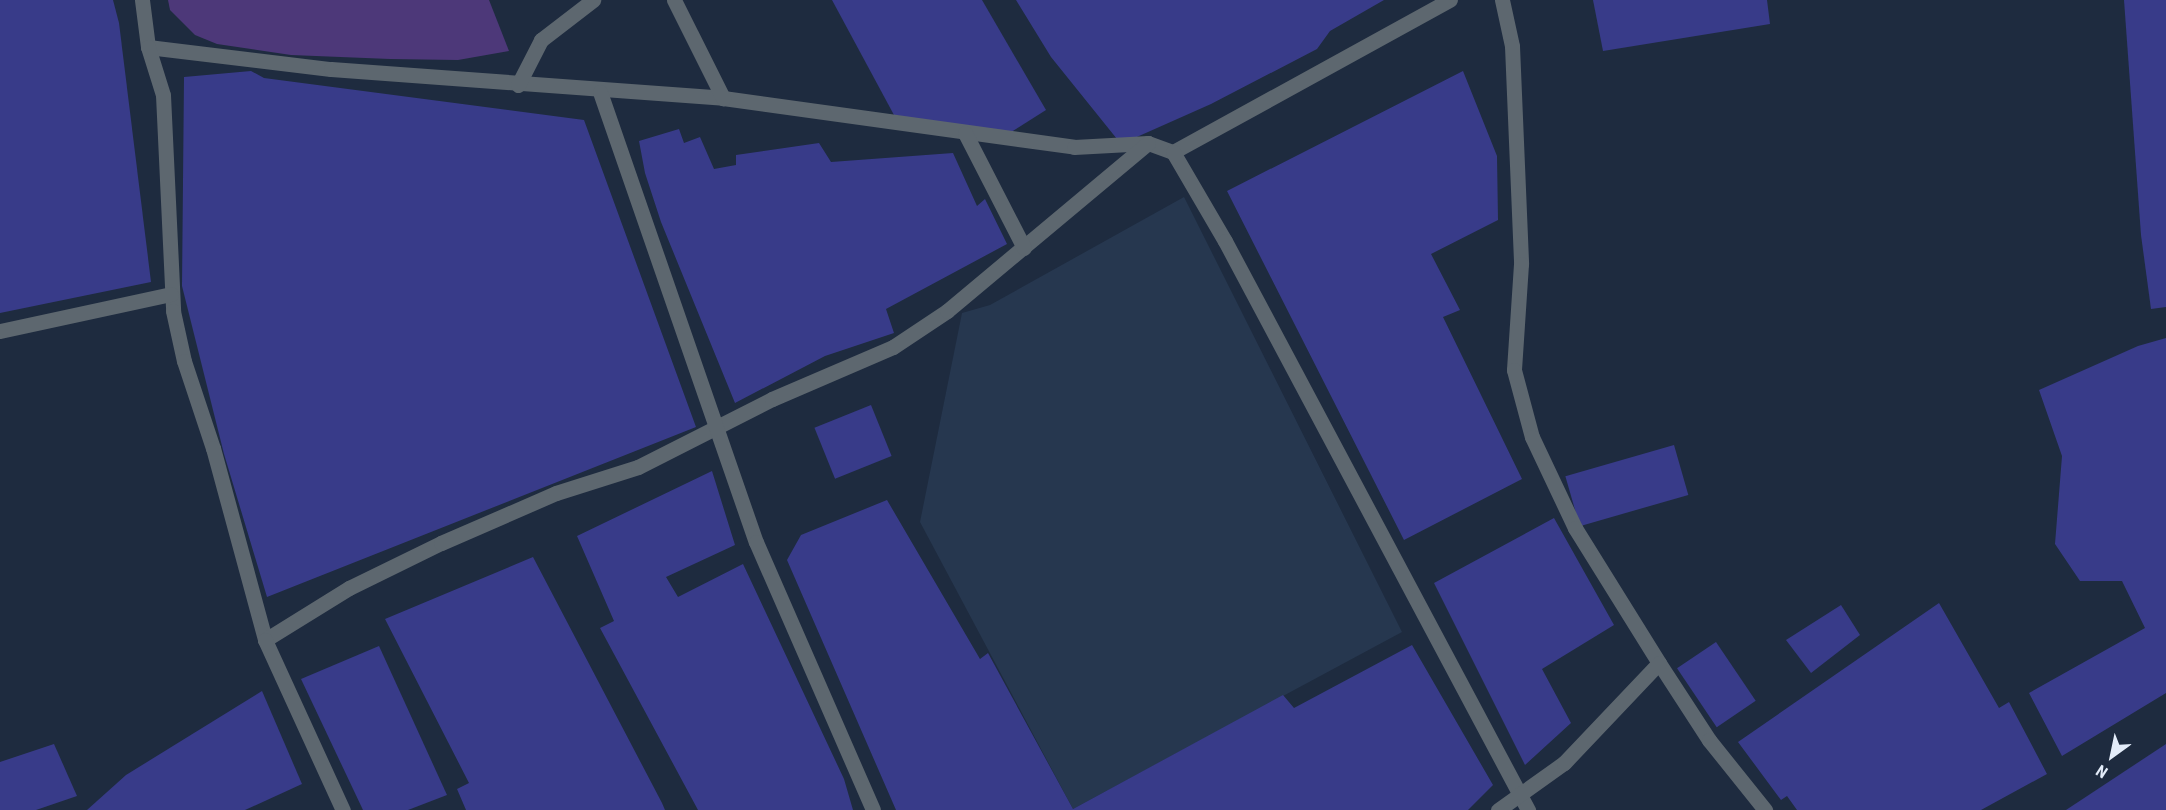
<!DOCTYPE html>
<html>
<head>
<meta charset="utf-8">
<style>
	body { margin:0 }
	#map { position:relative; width:2166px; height:810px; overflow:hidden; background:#1e2b3f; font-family:"Roboto Condensed",sans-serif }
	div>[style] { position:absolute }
	.built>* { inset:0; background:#26374f }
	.green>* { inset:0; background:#4d3879 }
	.building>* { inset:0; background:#383b89; transform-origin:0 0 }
	.street>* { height:15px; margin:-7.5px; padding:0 7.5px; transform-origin:7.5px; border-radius:7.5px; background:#5d676f }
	span { translate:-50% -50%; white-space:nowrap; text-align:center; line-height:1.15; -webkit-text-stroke:4.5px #1e2b3f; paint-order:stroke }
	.north { position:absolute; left:2082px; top:726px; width:60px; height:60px; -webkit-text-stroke:4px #1e2b3f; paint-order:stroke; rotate:213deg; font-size:16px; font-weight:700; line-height:24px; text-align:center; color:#e3ecf9 }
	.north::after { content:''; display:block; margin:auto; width:21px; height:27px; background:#e3ecf9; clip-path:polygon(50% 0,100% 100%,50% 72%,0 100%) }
</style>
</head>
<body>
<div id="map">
	<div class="built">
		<i style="clip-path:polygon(1184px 197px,1402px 632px,1073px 809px,920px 522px,962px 313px,990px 305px)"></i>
	</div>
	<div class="green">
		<i style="clip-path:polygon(168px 0,489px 0,509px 51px,458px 60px,390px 59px,291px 55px,217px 44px,195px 35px,170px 10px)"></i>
	</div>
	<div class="building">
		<i style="clip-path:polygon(0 0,113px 0,119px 23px,151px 282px,0 313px)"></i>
		<i style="clip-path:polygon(832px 0,982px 0,1046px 110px,1008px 134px,894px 115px)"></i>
		<i style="clip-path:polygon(1016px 0,1384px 0,1330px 31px,1317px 49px,1211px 104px,1121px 144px,1051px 57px)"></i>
		<i style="clip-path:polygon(1593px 0,1767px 0,1770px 24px,1603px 51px)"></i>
		<i style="clip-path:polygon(2124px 0,2166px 0,2166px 307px,2151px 309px,2141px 235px)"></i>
		<i style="clip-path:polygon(251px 71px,264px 78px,584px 120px,696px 427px,267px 597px,224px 454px,182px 286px,184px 77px)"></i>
		<i style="clip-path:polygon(1463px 71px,1497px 156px,1498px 220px,1431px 254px,1460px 310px,1443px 317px,1522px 479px,1404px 540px,1227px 191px)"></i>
		<i style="clip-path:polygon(679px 129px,684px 143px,700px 137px,714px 169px,736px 165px,736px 155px,819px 143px,831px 162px,953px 153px,977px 206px,985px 199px,1007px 244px,886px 309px,894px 333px,825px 356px,735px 403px,661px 222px,645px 173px,639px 141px)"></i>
		<i style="clip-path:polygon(2166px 338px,2166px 693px,2062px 756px,2029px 693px,2145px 628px,2122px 581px,2080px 581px,2055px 544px,2062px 456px,2039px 390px,2138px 346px)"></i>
		<i style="left:871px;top:405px;width:55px;height:61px;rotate:68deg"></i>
		<i style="left:1674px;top:445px;width:52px;height:113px;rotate:74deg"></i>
		<i style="clip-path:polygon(712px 471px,735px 545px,666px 577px,678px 597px,743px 564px,844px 779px,853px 810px,698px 810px,600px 628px,614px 621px,577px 536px)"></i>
		<i style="clip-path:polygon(887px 500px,980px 659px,988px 653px,1073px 809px,1283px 695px,1294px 708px,1412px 645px,1493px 785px,1468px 810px,896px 810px,787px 560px,801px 535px)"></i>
		<i style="clip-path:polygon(1554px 518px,1614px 625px,1542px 669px,1571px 723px,1525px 765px,1434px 583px)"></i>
		<i style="clip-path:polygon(533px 557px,662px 803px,665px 810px,466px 810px,457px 789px,469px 783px,385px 619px)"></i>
		<i style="clip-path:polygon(1939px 603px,1999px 708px,2009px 702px,2047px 774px,1981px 810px,1797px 810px,1787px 796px,1781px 800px,1738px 742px)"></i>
		<i style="clip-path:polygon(1841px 605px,1860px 635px,1811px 673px,1786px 640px)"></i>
		<i style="left:1716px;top:642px;width:71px;height:47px;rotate:56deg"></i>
		<i style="clip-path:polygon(379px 646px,447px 795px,408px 810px,363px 810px,301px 679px)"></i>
		<i style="clip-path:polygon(262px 691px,302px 784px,245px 810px,87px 810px,126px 775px)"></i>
		<i style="clip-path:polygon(54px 744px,77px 796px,36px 810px,0 810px,0 762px)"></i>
		<i style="clip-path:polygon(2166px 744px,2166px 810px,2066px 810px)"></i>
	</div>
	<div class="street">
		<i style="left:142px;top:0;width:47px;rotate:82.7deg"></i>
		<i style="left:148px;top:47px;width:184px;rotate:6.9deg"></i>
		<i style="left:331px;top:69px;width:393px;rotate:4.2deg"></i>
		<i style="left:723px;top:98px;width:354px;rotate:7.9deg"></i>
		<i style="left:1074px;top:147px;width:74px;rotate:-3.1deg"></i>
		<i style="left:1148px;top:143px;width:27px;rotate:20deg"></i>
		<i style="left:1173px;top:152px;width:316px;rotate:-28.8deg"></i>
		<i style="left:674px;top:0;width:110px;rotate:63.4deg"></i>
		<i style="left:1502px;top:0;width:47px;rotate:77.7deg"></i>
		<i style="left:1512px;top:46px;width:218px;rotate:87.6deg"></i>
		<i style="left:1521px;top:264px;width:106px;rotate:93.8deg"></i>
		<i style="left:1514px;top:370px;width:69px;rotate:75deg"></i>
		<i style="left:1532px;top:437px;width:101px;rotate:64.7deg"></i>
		<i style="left:1575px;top:528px;width:159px;rotate:58.1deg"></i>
		<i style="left:1659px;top:663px;width:92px;rotate:57deg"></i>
		<i style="left:1709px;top:740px;width:90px;rotate:51.3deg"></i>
		<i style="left:148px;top:47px;width:50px;rotate:72.6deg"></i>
		<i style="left:163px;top:95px;width:216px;rotate:87.3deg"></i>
		<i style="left:173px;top:311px;width:51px;rotate:77.6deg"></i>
		<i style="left:184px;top:361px;width:92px;rotate:71.6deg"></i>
		<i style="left:213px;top:448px;width:199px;rotate:74.8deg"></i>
		<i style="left:265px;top:640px;width:99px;rotate:-31.8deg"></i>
		<i style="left:349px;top:588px;width:102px;rotate:-26.1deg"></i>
		<i style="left:441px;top:543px;width:125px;rotate:-23.5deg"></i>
		<i style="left:556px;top:493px;width:86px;rotate:-17.6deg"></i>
		<i style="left:638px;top:467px;width:150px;rotate:-26.9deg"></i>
		<i style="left:772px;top:399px;width:132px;rotate:-23.3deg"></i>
		<i style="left:893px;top:347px;width:65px;rotate:-33.7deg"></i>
		<i style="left:947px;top:311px;width:262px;rotate:-39.9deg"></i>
		<i style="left:518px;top:85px;width:51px;rotate:-62.9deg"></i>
		<i style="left:541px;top:40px;width:66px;rotate:-37.6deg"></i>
		<i style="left:600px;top:92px;width:476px;rotate:70.9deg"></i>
		<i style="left:756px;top:542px;width:292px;rotate:66.4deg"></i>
		<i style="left:965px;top:133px;width:129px;rotate:62.8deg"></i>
		<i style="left:1173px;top:152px;width:103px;rotate:59.7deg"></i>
		<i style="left:1225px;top:241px;width:645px;rotate:61.96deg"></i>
		<i style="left:0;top:331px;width:175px;rotate:-12.2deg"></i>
		<i style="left:265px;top:640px;width:187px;rotate:65.4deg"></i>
		<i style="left:1498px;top:810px;width:81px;rotate:-35.5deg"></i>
		<i style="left:1564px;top:763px;width:138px;rotate:-46.5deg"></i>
	</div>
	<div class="north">N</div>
</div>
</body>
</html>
